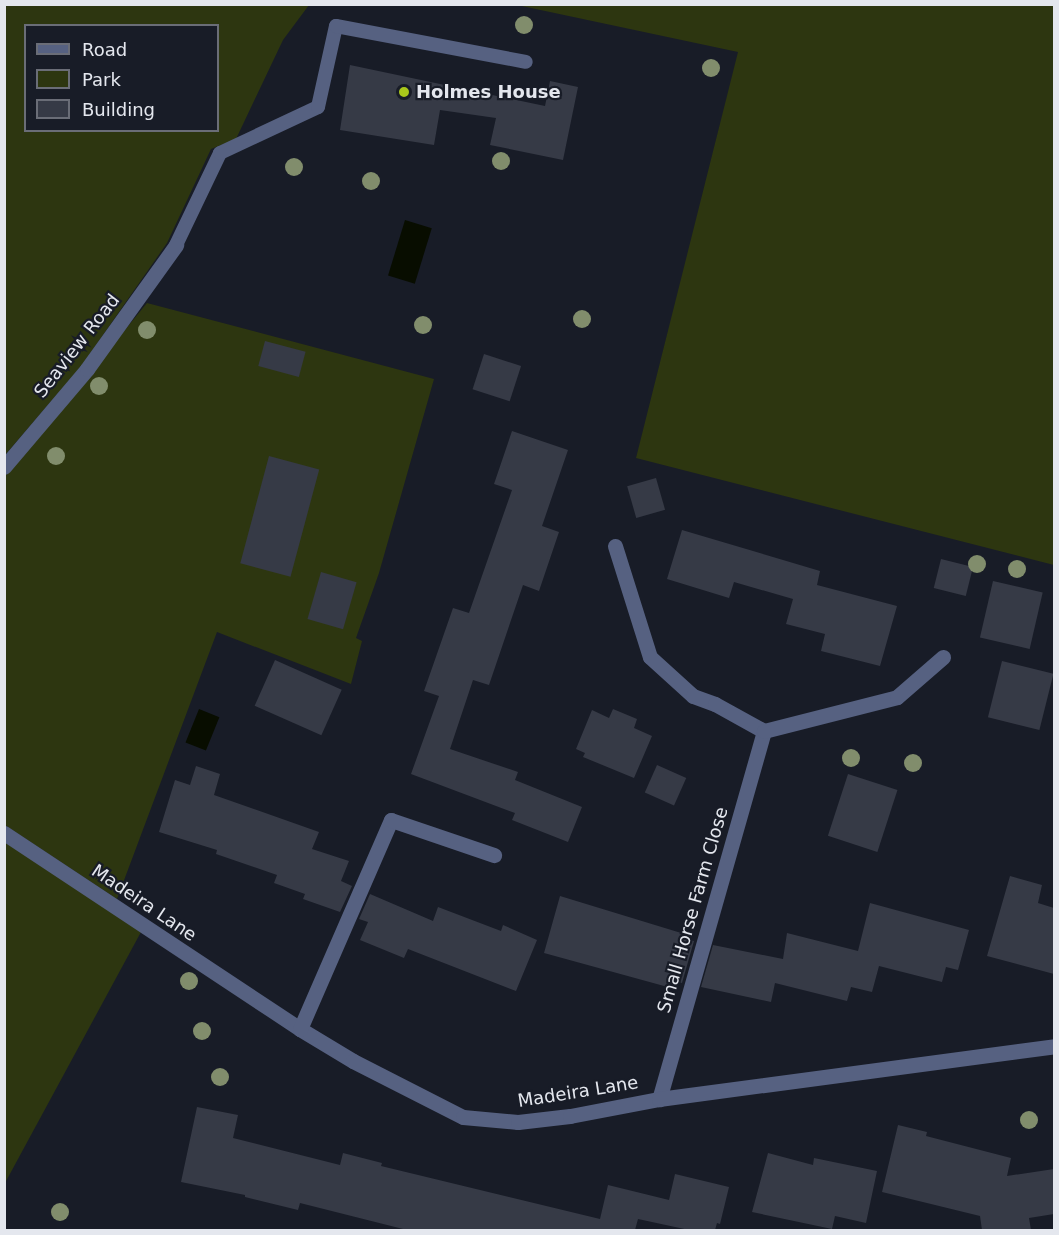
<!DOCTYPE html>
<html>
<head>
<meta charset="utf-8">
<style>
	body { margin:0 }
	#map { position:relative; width:1059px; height:1235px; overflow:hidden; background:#181c27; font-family:"DejaVu Sans",sans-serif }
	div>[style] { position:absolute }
	.green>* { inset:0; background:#2d3610 }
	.water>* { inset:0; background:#080d00; transform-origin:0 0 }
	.building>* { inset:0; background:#363a46; transform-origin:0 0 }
	.lane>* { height:14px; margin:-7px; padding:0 7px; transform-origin:7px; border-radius:7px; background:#566181 }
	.street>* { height:15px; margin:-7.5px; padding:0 7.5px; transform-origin:7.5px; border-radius:7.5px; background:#566181 }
	.trees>* { width:18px; height:18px; margin:-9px; border-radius:50%; background:#818d6c }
	.dots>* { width:16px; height:16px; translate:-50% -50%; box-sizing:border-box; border:3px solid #181c27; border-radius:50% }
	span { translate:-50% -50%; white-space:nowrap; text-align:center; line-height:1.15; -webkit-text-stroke:4.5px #181c27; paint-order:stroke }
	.poi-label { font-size:18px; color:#e4e7ee; font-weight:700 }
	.left { translate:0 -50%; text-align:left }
	.street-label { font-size:18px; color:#e4e7ee }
	.frame { position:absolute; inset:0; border:6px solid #e4e7ee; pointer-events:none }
	.legend { position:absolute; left:24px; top:24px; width:195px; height:108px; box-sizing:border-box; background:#181c27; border:2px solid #6a6d77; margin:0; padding:8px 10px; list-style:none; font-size:18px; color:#e4e7ee }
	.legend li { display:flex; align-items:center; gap:12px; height:30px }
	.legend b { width:30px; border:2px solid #6a6d77 }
</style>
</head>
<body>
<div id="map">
	<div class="green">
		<i style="clip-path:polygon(evenodd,5px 5px,309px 5px,283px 40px,236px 139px,211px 149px,167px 243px,82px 365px,5px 455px,5px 5px,26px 26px,218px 26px,218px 130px,26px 130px,26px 26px)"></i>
		<i style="clip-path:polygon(517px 5px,1054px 5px,1054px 565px,636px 458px,738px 52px)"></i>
		<i style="clip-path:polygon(147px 303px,434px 379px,379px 573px,356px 638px,362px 641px,351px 684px,217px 632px,117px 899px,5px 825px,5px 476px)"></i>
		<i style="clip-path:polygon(5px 841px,141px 932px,5px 1183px)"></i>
	</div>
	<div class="water">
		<i style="left:405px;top:220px;width:28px;height:58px;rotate:17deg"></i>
		<i style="left:199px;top:709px;width:22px;height:36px;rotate:22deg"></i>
	</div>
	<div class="building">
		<i style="clip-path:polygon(350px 65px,545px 106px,550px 81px,578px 87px,563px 160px,490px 145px,496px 118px,440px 110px,434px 145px,340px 130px)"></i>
		<i style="left:265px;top:341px;width:42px;height:26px;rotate:15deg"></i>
		<i style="left:484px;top:354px;width:39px;height:37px;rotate:18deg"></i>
		<i style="clip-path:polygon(512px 431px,568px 450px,542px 526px,559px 532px,539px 591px,523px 585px,489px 685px,473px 680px,450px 749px,518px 772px,515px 780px,582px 807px,568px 842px,512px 820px,515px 813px,411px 774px,439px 696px,424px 691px,453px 608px,469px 613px,512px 490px,494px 484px)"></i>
		<i style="left:269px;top:456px;width:52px;height:111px;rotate:15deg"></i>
		<i style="left:656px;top:478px;width:33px;height:30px;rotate:74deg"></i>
		<i style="clip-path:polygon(682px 530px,820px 571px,817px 585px,897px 606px,880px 666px,821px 651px,825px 634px,786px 624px,793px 599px,734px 582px,729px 598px,667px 579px)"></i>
		<i style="left:941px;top:559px;width:33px;height:30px;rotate:14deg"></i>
		<i style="left:321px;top:572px;width:37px;height:49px;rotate:16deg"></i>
		<i style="left:993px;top:581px;width:51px;height:58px;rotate:13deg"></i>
		<i style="left:275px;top:660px;width:73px;height:50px;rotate:24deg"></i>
		<i style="left:1002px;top:661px;width:53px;height:58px;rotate:14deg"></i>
		<i style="clip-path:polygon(613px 709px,637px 719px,634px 728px,652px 736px,634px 778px,583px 757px,585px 753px,576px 749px,592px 710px,609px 718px)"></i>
		<i style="left:657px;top:765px;width:32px;height:30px;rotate:24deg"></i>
		<i style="clip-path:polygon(196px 766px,220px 774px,214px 795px,319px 832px,312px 849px,349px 861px,341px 881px,352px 886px,340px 912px,303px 899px,305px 894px,274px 883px,277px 875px,216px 854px,217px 850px,159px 832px,175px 780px,190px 785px)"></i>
		<i style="left:848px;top:774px;width:52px;height:65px;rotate:18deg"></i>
		<i style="clip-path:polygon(1010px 876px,1042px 885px,1038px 903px,1054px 908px,1054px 974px,987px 956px)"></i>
		<i style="clip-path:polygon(370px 894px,433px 921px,438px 907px,501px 931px,503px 925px,537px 940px,516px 991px,408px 949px,404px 958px,360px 940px,368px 922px,359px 919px)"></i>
		<i style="clip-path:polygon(560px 896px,691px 936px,689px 940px,694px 941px,682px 983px,677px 982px,675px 989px,544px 953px)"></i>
		<i style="clip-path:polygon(870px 903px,969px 930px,958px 970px,946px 967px,942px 982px,879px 966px,872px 992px,851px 987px,847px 1001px,775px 983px,771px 1002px,701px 987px,713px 945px,783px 959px,787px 933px,858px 951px)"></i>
		<i style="clip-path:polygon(197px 1107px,238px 1115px,233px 1138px,340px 1165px,343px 1153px,382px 1163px,381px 1166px,600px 1219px,608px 1185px,669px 1200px,675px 1174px,729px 1187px,720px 1224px,717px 1223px,715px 1230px,689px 1230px,638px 1219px,635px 1230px,407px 1230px,300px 1203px,298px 1210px,245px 1197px,245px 1195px,181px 1182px)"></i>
		<i style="clip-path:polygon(898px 1125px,927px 1132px,926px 1136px,1011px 1158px,1007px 1176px,1054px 1169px,1054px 1214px,1029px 1218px,1031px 1230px,982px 1230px,980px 1216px,882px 1192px)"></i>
		<i style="clip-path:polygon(768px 1153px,813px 1165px,814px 1158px,877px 1171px,866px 1223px,835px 1216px,832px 1229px,752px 1212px)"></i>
	</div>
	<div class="lane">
		<i style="left:176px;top:245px;width:102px;rotate:-64.4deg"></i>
		<i style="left:220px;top:153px;width:108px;rotate:-25.1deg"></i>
		<i style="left:318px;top:107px;width:83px;rotate:-77.5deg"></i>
		<i style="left:336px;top:26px;width:193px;rotate:10.7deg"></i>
	</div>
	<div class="street">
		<i style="left:4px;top:467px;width:128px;rotate:-49.7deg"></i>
		<i style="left:87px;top:369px;width:153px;rotate:-54.3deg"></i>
		<i style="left:615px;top:546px;width:116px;rotate:72.5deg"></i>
		<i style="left:650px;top:657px;width:58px;rotate:42.2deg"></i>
		<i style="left:693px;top:696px;width:23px;rotate:20deg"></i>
		<i style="left:715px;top:704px;width:56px;rotate:28.9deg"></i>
		<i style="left:764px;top:731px;width:383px;rotate:105.9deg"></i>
		<i style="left:764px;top:731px;width:137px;rotate:-14.3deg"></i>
		<i style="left:897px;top:697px;width:61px;rotate:-41deg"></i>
		<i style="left:4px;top:833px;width:355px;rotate:33.5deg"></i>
		<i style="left:300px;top:1029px;width:62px;rotate:31.1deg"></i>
		<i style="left:353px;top:1061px;width:123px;rotate:27deg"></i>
		<i style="left:463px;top:1117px;width:55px;rotate:5.2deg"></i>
		<i style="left:518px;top:1122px;width:52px;rotate:-6.6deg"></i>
		<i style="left:570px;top:1116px;width:91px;rotate:-10.8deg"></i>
		<i style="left:659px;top:1099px;width:399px;rotate:-7.6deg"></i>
		<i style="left:300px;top:1029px;width:228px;rotate:-66.5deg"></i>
		<i style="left:391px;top:820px;width:109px;rotate:18.8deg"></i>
	</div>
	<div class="trees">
		<i style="left:524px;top:25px"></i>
		<i style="left:711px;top:68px"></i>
		<i style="left:501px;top:161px"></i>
		<i style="left:294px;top:167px"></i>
		<i style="left:371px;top:181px"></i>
		<i style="left:582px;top:319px"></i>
		<i style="left:423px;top:325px"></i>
		<i style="left:147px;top:330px"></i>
		<i style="left:99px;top:386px"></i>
		<i style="left:56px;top:456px"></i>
		<i style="left:977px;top:564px"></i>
		<i style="left:1017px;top:569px"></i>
		<i style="left:851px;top:758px"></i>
		<i style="left:913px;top:763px"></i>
		<i style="left:189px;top:981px"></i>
		<i style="left:202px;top:1031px"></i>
		<i style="left:220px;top:1077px"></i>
		<i style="left:1029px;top:1120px"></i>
		<i style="left:60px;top:1212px"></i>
	</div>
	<div class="dots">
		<i style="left:404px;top:92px;background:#a9c71b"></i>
	</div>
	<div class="poi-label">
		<span class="left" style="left:416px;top:92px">Holmes House</span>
	</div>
	<div class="street-label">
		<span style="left:77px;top:346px;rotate:-52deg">Seaview Road</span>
		<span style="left:144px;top:903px;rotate:34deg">Madeira Lane</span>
		<span style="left:693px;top:910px;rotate:-74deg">Small Horse Farm Close</span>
		<span style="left:578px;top:1092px;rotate:-9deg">Madeira Lane</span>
	</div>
	<div class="frame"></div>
	<ul class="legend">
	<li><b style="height:8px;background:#566181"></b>Road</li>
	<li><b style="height:16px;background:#2d3610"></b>Park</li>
	<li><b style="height:16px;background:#363a46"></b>Building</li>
	</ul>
</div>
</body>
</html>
